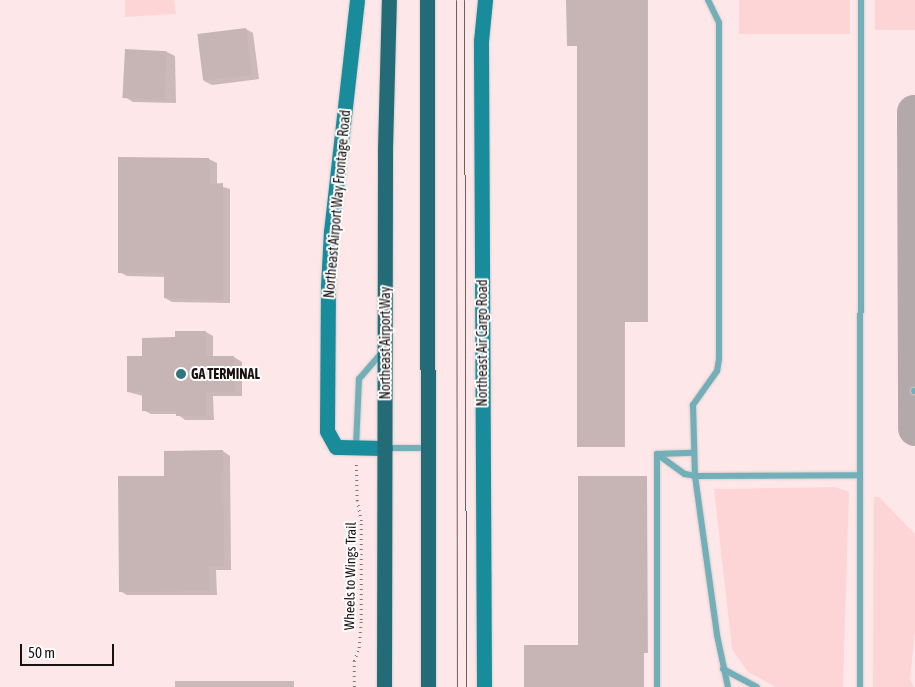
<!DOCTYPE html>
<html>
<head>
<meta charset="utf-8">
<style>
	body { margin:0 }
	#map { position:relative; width:915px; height:687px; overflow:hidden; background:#fef2f2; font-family:"Asap Condensed",sans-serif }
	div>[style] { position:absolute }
	.built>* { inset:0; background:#fee7e8; transform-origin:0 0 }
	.green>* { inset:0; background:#fed5d6; transform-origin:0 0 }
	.shadow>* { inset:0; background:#0003; transform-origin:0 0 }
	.taxiway>* { height:34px; margin:-17px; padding:0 17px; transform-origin:17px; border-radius:17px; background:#b4a9aa }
	.building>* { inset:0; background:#c7b4b5; transform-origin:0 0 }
	.path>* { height:2.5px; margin-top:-1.25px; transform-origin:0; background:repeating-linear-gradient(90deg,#807777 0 1px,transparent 0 5px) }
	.roads { filter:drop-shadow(0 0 1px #d9cece) drop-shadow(0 0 1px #d9cece) }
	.lane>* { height:6px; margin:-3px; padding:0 3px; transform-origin:3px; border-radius:3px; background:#73afb9 }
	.secondary>* { height:15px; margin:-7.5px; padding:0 7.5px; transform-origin:7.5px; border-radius:7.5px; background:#188c9b }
	.primary>* { height:15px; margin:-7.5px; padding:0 7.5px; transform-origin:7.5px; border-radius:7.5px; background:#236c77 }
	.tram>* { height:1px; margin:-0.5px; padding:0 0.5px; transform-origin:0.5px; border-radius:0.5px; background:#696061 }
	.dots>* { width:14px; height:14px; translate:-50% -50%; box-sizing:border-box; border:2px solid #fff; border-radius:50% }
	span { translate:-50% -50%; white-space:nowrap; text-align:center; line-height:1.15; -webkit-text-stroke:4px #fff; paint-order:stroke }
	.street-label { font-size:14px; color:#181112 }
	.poi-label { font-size:14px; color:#181112; font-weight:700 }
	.left { translate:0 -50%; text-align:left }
	.scale { position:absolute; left:20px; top:644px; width:94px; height:22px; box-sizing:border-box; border:2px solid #181112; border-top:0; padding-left:6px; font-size:15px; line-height:18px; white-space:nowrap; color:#181112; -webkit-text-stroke:4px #fff; paint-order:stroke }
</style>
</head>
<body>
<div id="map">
	<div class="built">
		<i style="left:0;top:0;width:915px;height:687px"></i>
	</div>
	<div class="green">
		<i style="clip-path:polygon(125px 0,174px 0,176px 14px,125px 17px)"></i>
		<i style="left:739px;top:0;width:111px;height:34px"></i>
		<i style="left:875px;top:0;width:40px;height:30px"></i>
		<i style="clip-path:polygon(835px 487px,849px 492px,843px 687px,776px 687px,748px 672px,732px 649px,714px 489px)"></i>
		<i style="clip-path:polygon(874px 497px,879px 497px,915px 534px,915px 632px,910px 679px,914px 687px,873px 687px)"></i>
	</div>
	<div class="shadow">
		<i style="clip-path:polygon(568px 0,648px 0,648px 322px,625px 322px,625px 447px,579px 446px,578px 46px,568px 46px)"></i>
		<i style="clip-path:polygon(246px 29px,253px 33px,259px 79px,212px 85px,204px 81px)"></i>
		<i style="clip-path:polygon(167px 52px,175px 56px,176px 103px,133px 102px,125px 97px)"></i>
		<i style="clip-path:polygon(120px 158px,209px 159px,217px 163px,217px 185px,230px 189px,230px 303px,172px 302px,165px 298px,165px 277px,127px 276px,119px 272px)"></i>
		<i style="clip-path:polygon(206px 332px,213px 336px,213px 357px,234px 357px,242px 362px,242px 396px,213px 396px,214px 420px,185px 420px,177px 414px,151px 414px,143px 410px,143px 396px,128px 392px,144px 357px,177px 339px)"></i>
		<i style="clip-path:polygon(223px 451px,230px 456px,231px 570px,216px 570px,217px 595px,127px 595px,120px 591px)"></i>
		<i style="clip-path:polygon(647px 477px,648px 653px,644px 653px,644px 687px,525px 687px,580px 646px)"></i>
		<i style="left:175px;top:681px;width:119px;height:6px"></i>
	</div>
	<div class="taxiway">
		<i style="left:914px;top:112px;width:317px;rotate:89.8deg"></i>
	</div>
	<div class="building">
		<i style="clip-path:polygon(566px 0,647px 0,647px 322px,624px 322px,624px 447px,577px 447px,577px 46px,567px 46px)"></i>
		<i style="left:246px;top:28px;width:47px;height:49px;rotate:83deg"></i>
		<i style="left:125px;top:49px;width:42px;height:49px;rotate:3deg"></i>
		<i style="clip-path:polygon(118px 157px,209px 158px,210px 184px,223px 183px,223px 300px,164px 298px,164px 273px,118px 273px)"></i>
		<i style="clip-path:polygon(175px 331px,206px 331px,206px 356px,234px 356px,235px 392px,206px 392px,206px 416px,176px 416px,176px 411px,142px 411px,142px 392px,127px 392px,127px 356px,142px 356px,142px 338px,175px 337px)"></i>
		<i style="clip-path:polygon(223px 450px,224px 567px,209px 566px,209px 591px,119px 592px,118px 476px,164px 476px,164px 451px)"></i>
		<i style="clip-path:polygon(578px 476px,647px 476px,647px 653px,643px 653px,643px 687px,524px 687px,524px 645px,578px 645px)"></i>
	</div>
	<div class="path">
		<i style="left:354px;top:687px;width:26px;rotate:-90deg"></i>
		<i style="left:354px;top:661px;width:14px;rotate:-69deg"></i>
		<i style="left:359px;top:648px;width:28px;rotate:-86deg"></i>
		<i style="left:361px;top:620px;width:99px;rotate:-90deg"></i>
		<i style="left:361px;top:521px;width:20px;rotate:-101deg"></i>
		<i style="left:357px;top:501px;width:40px;rotate:-91.4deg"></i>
	</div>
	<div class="roads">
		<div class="lane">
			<i style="left:708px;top:0;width:25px;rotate:64deg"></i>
			<i style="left:719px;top:23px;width:336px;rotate:90deg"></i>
			<i style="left:719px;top:359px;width:12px;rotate:99deg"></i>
			<i style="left:717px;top:371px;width:42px;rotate:125.2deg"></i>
			<i style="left:693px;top:405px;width:71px;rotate:88.4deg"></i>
			<i style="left:695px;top:476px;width:165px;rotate:-0.3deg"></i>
			<i style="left:914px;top:391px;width:1px"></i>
			<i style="left:356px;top:447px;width:68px;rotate:-87.5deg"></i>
			<i style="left:359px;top:379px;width:35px;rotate:-49deg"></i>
			<i style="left:385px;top:448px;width:43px"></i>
			<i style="left:657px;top:454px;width:34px;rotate:36deg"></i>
			<i style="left:685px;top:474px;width:10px;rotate:11deg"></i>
			<i style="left:695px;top:476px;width:161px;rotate:82.1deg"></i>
			<i style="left:717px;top:635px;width:53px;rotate:78.1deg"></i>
			<i style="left:657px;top:454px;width:36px;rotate:-2deg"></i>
			<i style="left:723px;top:669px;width:38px;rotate:28deg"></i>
			<i style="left:657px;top:687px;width:233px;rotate:-90deg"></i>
			<i style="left:860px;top:687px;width:687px;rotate:-89.92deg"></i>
		</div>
		<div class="secondary">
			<i style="left:357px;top:0;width:232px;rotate:96.4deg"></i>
			<i style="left:331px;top:231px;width:55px;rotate:93.1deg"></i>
			<i style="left:328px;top:286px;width:145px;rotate:90.4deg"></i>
			<i style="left:327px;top:431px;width:18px;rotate:61deg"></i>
			<i style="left:336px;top:447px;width:49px;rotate:1.2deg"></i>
			<i style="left:484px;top:687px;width:646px;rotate:-90.27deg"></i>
			<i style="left:481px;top:41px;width:41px;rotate:-84.4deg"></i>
		</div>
		<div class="primary">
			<i style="left:427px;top:0;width:687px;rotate:89.92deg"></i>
			<i style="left:384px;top:687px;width:538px;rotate:-89.89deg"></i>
			<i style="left:385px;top:149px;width:149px;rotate:-88.5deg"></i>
		</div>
	</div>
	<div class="tram">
		<i style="left:456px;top:0;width:687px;rotate:89.92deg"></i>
		<i style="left:464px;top:0;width:687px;rotate:89.83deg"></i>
	</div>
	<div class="dots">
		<i style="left:181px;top:374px;background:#2e7681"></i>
	</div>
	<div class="street-label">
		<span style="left:337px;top:204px;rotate:-85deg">Northeast Airport Way Frontage Road</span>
		<span style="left:385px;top:343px;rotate:-90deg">Northeast Airport Way</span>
		<span style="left:482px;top:343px;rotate:-90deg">Northeast Air Cargo Road</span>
		<span style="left:350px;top:576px;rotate:-89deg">Wheels to Wings Trail</span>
	</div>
	<div class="poi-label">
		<span class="left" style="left:191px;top:374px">GA TERMINAL</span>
	</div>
	<div class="scale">50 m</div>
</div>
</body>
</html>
